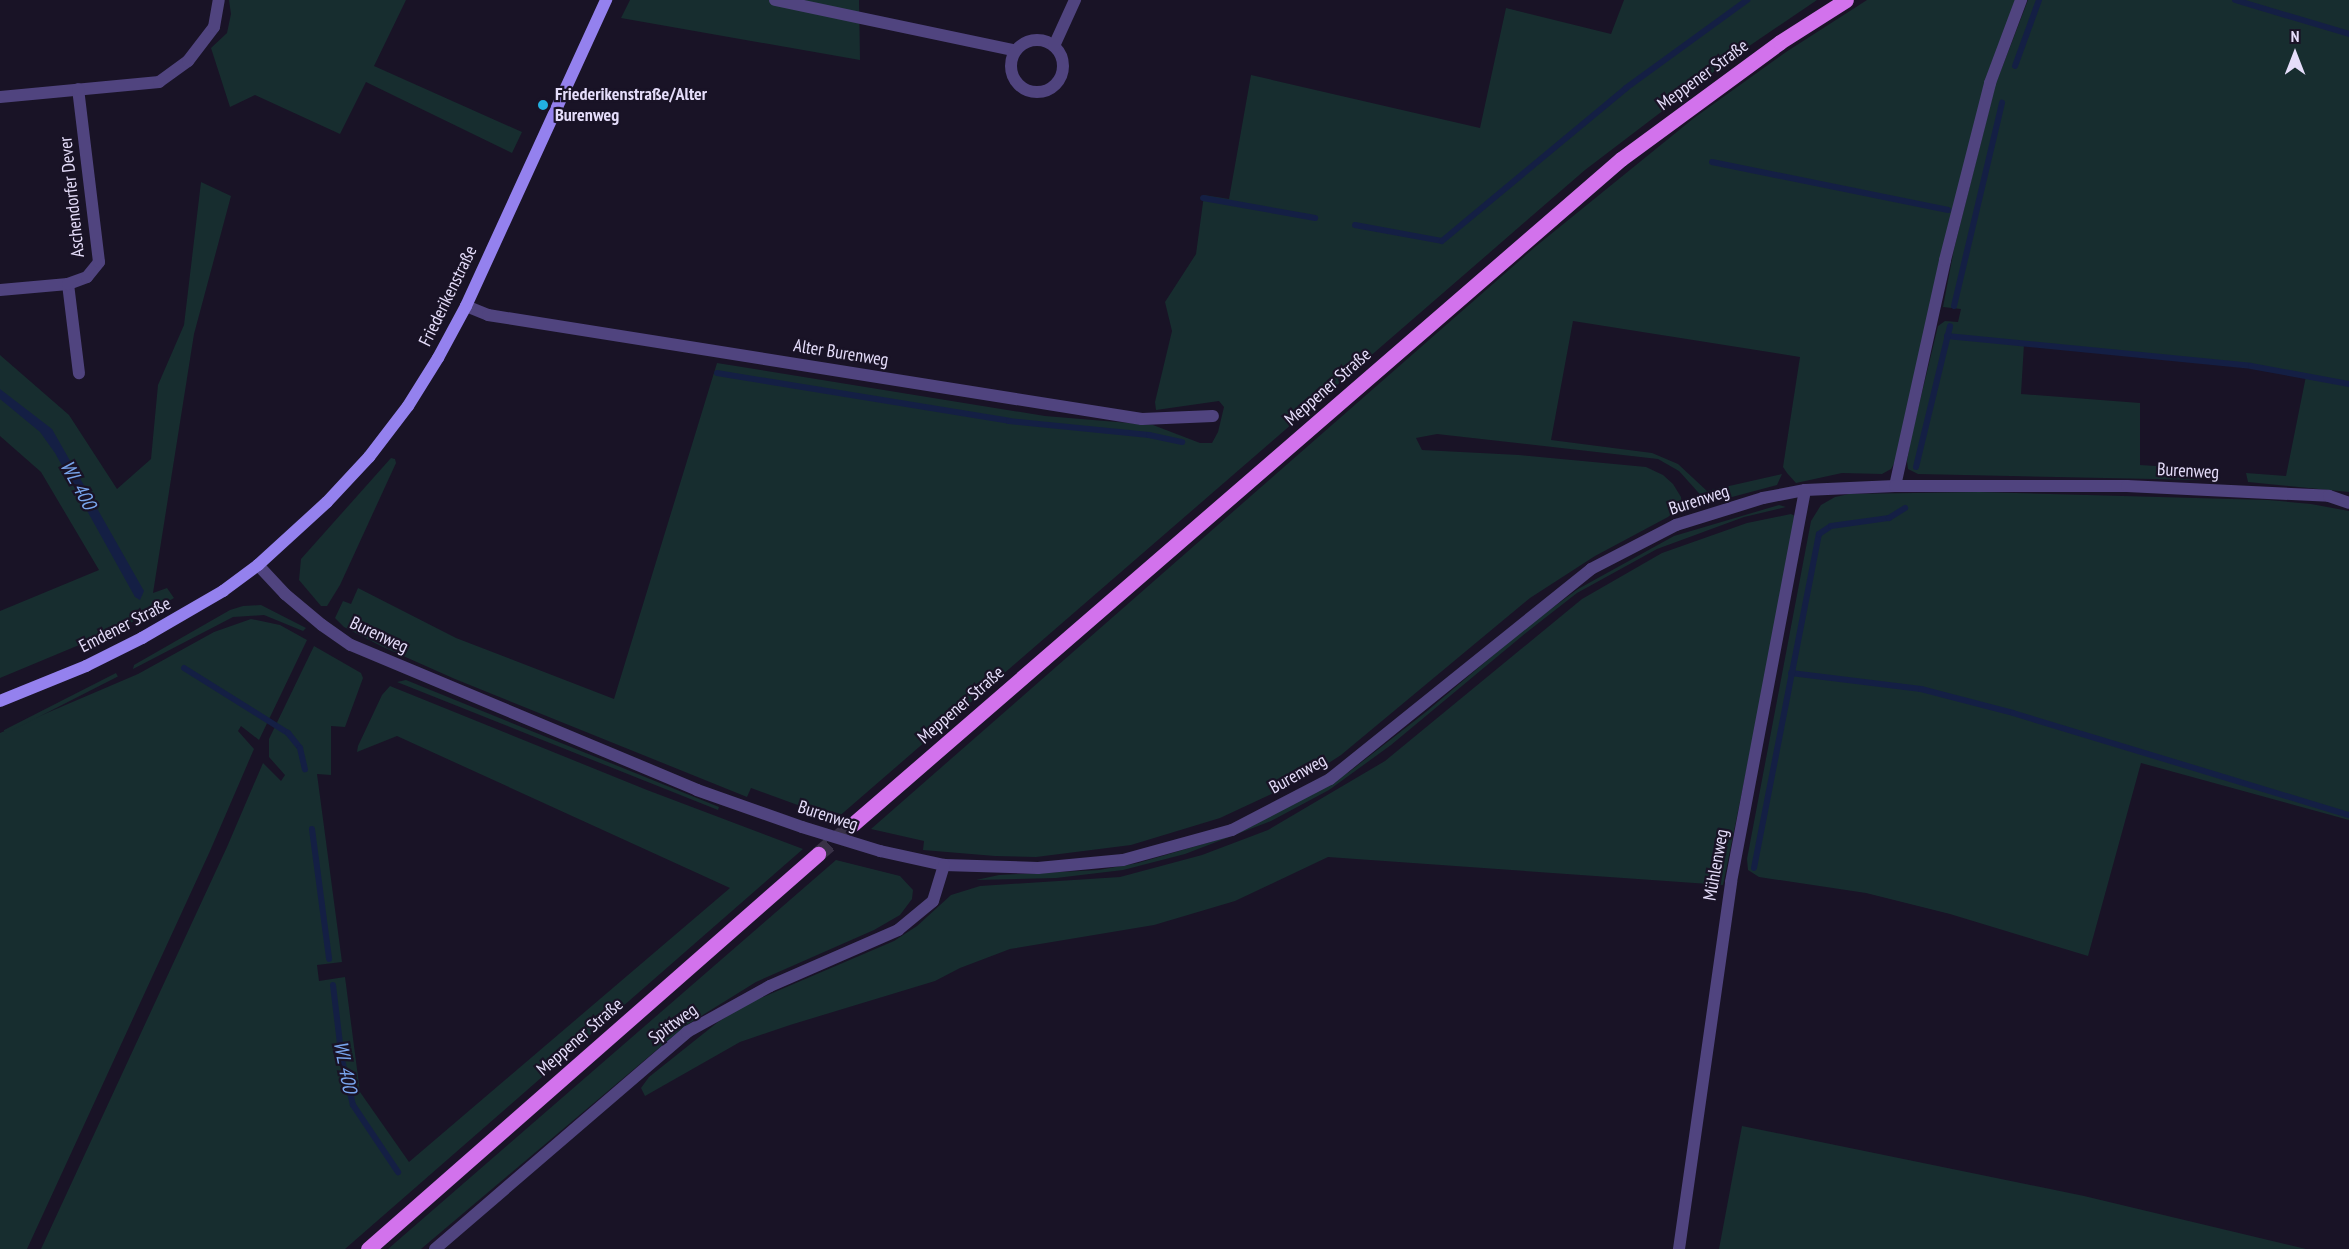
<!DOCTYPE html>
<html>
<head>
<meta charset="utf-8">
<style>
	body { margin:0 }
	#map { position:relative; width:2349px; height:1249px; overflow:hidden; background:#191326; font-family:"PT Sans Narrow",sans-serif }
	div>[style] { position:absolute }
	.green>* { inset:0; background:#172d2f; transform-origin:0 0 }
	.water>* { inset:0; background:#141f44 }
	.stream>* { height:6px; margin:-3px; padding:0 3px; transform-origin:3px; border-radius:3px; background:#141f44 }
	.primary-tunnel>* { height:15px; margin-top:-7.5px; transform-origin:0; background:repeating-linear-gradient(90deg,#383146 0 15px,transparent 0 23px) }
	.street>* { height:12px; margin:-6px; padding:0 6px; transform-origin:6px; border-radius:6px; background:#50447f }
	.street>.ring { margin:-6px; padding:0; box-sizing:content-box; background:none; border:12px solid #50447f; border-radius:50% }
	.secondary>* { height:12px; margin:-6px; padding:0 6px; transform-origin:6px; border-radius:6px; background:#9481ee }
	.primary>* { height:15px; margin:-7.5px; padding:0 7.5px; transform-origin:7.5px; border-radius:7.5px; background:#d272ec }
	.street-bridge>* { height:12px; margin:-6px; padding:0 6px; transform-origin:6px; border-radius:6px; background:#50447f }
	.dots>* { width:16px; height:16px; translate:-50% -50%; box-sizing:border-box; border:3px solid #191326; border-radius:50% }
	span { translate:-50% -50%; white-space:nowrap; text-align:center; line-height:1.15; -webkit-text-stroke:4.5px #191326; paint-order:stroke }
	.street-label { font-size:18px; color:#e5ddfa }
	.poi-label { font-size:18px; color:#e5ddfa; font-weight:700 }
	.left { translate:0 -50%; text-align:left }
	.water-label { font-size:20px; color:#79a5ed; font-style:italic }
	.north { position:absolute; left:2265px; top:24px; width:60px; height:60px; -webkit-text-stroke:4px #191326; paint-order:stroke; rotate:0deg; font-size:16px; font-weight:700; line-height:24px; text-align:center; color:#e5ddfa }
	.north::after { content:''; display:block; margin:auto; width:21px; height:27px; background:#e5ddfa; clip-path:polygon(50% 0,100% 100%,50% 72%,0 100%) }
</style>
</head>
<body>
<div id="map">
	<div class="green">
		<i style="clip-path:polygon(229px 0,406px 0,374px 66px,522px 132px,512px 153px,366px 82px,340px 134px,255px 95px,230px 107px,211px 48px,227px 33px,231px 14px)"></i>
		<i style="clip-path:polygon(630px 0,859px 0,860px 60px,621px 18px)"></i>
		<i style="clip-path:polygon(1624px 0,1817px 0,1736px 55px,1585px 170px,836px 819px,751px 788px,747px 797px,455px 679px,383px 647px,344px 627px,335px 618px,343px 601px,351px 604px,358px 588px,456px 638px,614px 699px,717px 363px,1045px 416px,1153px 425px,1200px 443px,1212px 443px,1218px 432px,1224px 407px,1219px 401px,1156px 410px,1155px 402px,1172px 331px,1165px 302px,1196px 254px,1204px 195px,1229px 199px,1251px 75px,1480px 128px,1506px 8px,1611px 34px)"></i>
		<i style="clip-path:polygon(1867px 0,2016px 0,1897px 458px,1891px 469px,1882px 474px,1842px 473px,1796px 483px,1787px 473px,1783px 467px,1800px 357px,1573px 321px,1551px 440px,1652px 453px,1678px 464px,1707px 491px,1782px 474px,1777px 485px,1717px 501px,1706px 501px,1679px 471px,1658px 459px,1437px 434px,1416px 438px,1422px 450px,1519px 455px,1646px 467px,1663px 475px,1673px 484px,1681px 497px,1682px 505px,1668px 517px,1595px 556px,1530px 598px,1341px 755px,1304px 779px,1220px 818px,1131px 845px,1036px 857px,995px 856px,923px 850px,924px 841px,871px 829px,1535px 247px,1694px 118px,1786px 52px)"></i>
		<i style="clip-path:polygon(2028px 0,2349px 0,2349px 492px,2248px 482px,2246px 473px,2286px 476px,2306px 376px,2250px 366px,2024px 344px,2021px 394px,2140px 403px,2140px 465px,2202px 469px,2202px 480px,1918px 474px,1908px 469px,1907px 461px,1911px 438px,1938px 326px,1945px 321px,1958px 322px,1961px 309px,1943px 307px,1954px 249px,1995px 86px)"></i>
		<i style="clip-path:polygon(201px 182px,231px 196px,194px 334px,153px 593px,167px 588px,174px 598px,127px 625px,0 678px,0 611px,99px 570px,41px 472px,0 436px,0 355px,69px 415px,117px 489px,151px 459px,158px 385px,184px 325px)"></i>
		<i style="clip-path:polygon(391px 458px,395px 459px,396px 463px,340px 585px,327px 606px,321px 606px,299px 580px,301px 559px)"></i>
		<i style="clip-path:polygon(1979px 492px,2268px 500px,2311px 504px,2349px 511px,2349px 820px,2141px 763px,2088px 956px,1950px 914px,1866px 893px,1759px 877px,1748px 870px,1747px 859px,1811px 521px,1821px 505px,1835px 497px,1849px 494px)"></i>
		<i style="clip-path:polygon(1779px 505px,1786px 507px,1744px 517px,1657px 549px,1577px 593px,1527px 632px,1391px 745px,1329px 790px,1271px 821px,1185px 854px,1123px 870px,1056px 878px,976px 880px,999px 875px,1099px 870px,1138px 863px,1217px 840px,1250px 827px,1349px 772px,1426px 712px,1529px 625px,1578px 589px,1674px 536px)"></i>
		<i style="clip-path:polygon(1791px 514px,1797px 517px,1788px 566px,1723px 885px,1328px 857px,1235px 901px,1154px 925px,1010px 949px,960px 968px,935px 981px,790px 1025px,740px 1042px,645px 1096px,641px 1088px,649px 1077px,718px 1022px,749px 1003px,894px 941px,917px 926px,951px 895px,980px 886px,1120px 877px,1202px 855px,1268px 830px,1385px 761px,1582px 599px,1662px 553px,1747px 523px)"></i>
		<i style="clip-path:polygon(261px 605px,306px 628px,303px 631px,264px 615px,233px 617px,133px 669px,134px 665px,230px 610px,243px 606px)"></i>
		<i style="clip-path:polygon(251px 619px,280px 625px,307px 640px,259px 740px,241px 726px,238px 731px,254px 749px,210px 851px,27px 1249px,0 1249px,0 733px,138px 674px,214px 632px)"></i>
		<i style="clip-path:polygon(314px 646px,361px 673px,363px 678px,345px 727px,331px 726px,331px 775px,317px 774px,342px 962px,317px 965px,319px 981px,345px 977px,360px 1092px,409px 1162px,730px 888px,397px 736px,357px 752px,358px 746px,382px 695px,390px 686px,647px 790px,803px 849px,345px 1249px,41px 1249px,227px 847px,263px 763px,281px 781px,285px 775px,269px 757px,269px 739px)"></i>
		<i style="left:116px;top:673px;width:4px;height:126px;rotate:63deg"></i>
		<i style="clip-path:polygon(406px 680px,719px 807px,718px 810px,397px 682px)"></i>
		<i style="clip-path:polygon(836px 860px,900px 876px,913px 890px,912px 899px,900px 915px,874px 930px,756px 982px,685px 1026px,421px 1249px,388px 1249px)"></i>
		<i style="clip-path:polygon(1742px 1126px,2084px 1196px,2306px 1249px,1719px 1249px)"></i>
	</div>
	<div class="water">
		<i style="clip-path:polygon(0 389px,52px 429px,144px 591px,140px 600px,135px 597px,55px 453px,40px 432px,0 399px)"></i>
	</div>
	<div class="stream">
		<i style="left:2235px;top:0;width:119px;rotate:16.6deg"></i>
		<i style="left:2015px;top:66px;width:70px;rotate:-70deg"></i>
		<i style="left:1712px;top:162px;width:241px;rotate:11.5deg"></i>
		<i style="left:1203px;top:198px;width:114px;rotate:10.1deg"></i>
		<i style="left:1355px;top:225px;width:88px;rotate:10.4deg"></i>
		<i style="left:1442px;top:241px;width:239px;rotate:-39.7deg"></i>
		<i style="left:1626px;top:88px;width:150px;rotate:-36deg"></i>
		<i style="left:1954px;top:306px;width:209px;rotate:-76.7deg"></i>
		<i style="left:1947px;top:336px;width:305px;rotate:5.6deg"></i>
		<i style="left:2251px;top:366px;width:100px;rotate:10.4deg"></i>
		<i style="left:717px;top:373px;width:296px;rotate:9.3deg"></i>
		<i style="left:1009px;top:421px;width:141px;rotate:5.7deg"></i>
		<i style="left:1149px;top:435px;width:34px;rotate:12deg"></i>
		<i style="left:1916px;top:467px;width:145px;rotate:-76.4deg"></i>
		<i style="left:184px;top:668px;width:123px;rotate:32deg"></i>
		<i style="left:288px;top:733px;width:19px;rotate:51deg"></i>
		<i style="left:300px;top:748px;width:22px;rotate:77deg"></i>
		<i style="left:1791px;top:673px;width:131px;rotate:7deg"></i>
		<i style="left:1921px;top:689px;width:95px;rotate:14.6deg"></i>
		<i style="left:2013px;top:713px;width:351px;rotate:16.9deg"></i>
		<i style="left:312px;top:829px;width:131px;rotate:82.5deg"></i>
		<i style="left:1754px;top:868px;width:340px;rotate:-79deg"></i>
		<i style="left:1819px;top:534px;width:14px;rotate:-34deg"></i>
		<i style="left:1831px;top:526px;width:59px;rotate:-7.9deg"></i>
		<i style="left:1889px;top:518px;width:19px;rotate:-32deg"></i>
		<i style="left:333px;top:985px;width:76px;rotate:83.2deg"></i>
		<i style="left:342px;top:1060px;width:46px;rotate:76.3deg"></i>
		<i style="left:353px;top:1105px;width:81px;rotate:56.1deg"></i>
	</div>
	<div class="primary-tunnel">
		<i style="left:818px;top:854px;width:46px;rotate:-40.6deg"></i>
	</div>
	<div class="street">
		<i style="left:775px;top:0;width:246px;rotate:11.9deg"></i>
		<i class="ring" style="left:1011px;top:40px;width:40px;height:40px"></i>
		<i style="left:1054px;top:46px;width:51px;rotate:-65.5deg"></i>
		<i style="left:0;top:97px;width:160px;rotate:-5.4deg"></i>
		<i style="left:159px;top:82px;width:36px;rotate:-36deg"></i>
		<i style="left:188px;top:61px;width:43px;rotate:-52.6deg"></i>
		<i style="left:214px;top:27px;width:27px;rotate:-80deg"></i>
		<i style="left:68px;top:284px;width:90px;rotate:83deg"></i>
		<i style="left:0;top:290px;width:68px;rotate:-5deg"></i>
		<i style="left:68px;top:284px;width:20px;rotate:-20deg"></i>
		<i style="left:87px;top:277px;width:19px;rotate:-51deg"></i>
		<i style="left:99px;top:262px;width:174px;rotate:-96.9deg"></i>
		<i style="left:466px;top:306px;width:24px;rotate:22deg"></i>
		<i style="left:488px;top:315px;width:662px;rotate:9.04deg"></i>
		<i style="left:1142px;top:419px;width:71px;rotate:-2.4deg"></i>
		<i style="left:1895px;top:486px;width:231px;rotate:-77.5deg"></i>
		<i style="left:1945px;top:260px;width:183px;rotate:-75.7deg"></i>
		<i style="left:1990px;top:83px;width:89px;rotate:-69.5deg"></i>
		<i style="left:258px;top:565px;width:40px;rotate:47deg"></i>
		<i style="left:285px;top:594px;width:48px;rotate:40deg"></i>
		<i style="left:322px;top:625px;width:35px;rotate:35deg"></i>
		<i style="left:351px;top:645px;width:375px;rotate:22.7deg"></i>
		<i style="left:697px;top:790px;width:111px;rotate:19.4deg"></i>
		<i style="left:880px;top:851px;width:66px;rotate:12.3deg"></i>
		<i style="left:944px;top:865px;width:94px;rotate:1.8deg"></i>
		<i style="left:1038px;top:868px;width:85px;rotate:-5.4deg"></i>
		<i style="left:1123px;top:860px;width:113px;rotate:-15.4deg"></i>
		<i style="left:1232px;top:830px;width:110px;rotate:-27.5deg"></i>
		<i style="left:1330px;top:779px;width:335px;rotate:-38.8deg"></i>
		<i style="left:1591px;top:569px;width:96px;rotate:-27.4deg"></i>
		<i style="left:1676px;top:525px;width:91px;rotate:-17.2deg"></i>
		<i style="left:1763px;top:498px;width:43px;rotate:-10.8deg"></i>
		<i style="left:1805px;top:490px;width:90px;rotate:-2.5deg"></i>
		<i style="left:1895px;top:486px;width:232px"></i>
		<i style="left:2127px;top:486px;width:202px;rotate:2.8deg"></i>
		<i style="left:2329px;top:496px;width:21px;rotate:19deg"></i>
		<i style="left:435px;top:1249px;width:333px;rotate:-40.7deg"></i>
		<i style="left:687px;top:1032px;width:95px;rotate:-29deg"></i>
		<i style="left:770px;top:986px;width:140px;rotate:-23.6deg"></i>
		<i style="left:898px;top:930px;width:45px;rotate:-39.6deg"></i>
		<i style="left:933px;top:901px;width:38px;rotate:-73deg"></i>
		<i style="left:1679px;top:1249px;width:371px;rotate:-81.9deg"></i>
		<i style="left:1731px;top:882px;width:399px;rotate:-79.3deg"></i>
	</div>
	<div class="secondary">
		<i style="left:0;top:701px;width:93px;rotate:-22.1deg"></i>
		<i style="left:86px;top:666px;width:63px;rotate:-26.6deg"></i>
		<i style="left:142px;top:638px;width:94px;rotate:-30.1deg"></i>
		<i style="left:223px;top:591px;width:44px;rotate:-36.6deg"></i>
		<i style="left:258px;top:565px;width:93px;rotate:-42.4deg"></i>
		<i style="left:327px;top:502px;width:62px;rotate:-47deg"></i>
		<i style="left:369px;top:457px;width:64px;rotate:-52.6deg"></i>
		<i style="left:408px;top:406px;width:57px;rotate:-58deg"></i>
		<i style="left:438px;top:358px;width:59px;rotate:-61.7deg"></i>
		<i style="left:466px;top:306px;width:337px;rotate:-65.4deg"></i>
	</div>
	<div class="primary">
		<i style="left:853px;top:824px;width:1016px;rotate:-40.89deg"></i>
		<i style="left:1621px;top:159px;width:197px;rotate:-36.3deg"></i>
		<i style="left:1780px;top:42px;width:78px;rotate:-32.5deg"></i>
		<i style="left:368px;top:1249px;width:599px;rotate:-41.28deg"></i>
	</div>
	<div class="street-bridge">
		<i style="left:802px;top:827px;width:82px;rotate:17.1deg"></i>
	</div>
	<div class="dots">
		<i style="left:543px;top:105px;background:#22b0e1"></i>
	</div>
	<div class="street-label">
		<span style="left:1703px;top:75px;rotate:-36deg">Meppener Straße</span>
		<span style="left:72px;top:197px;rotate:-96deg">Aschendorfer Dever</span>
		<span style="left:448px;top:296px;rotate:-64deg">Friederikenstraße</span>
		<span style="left:841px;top:353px;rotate:9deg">Alter Burenweg</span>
		<span style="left:1328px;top:387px;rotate:-41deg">Meppener Straße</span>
		<span style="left:2188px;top:471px;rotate:3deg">Burenweg</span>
		<span style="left:1699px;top:500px;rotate:-18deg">Burenweg</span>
		<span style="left:125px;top:625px;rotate:-27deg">Emdener Straße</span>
		<span style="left:379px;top:635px;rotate:25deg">Burenweg</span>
		<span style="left:961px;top:705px;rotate:-41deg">Meppener Straße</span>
		<span style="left:1298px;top:774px;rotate:-29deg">Burenweg</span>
		<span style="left:828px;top:816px;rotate:18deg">Burenweg</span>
		<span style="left:1716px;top:865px;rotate:-80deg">Mühlenweg</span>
		<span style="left:673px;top:1024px;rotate:-36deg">Spittweg</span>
		<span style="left:580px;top:1037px;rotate:-41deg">Meppener Straße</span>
	</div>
	<div class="poi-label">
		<span class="left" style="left:555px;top:105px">Friederikenstraße/Alter<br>Burenweg</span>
	</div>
	<div class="water-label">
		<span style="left:78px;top:485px;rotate:61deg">WL 400</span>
		<span style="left:345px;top:1067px;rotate:79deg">WL 400</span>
	</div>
	<div class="north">N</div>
</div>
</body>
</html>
